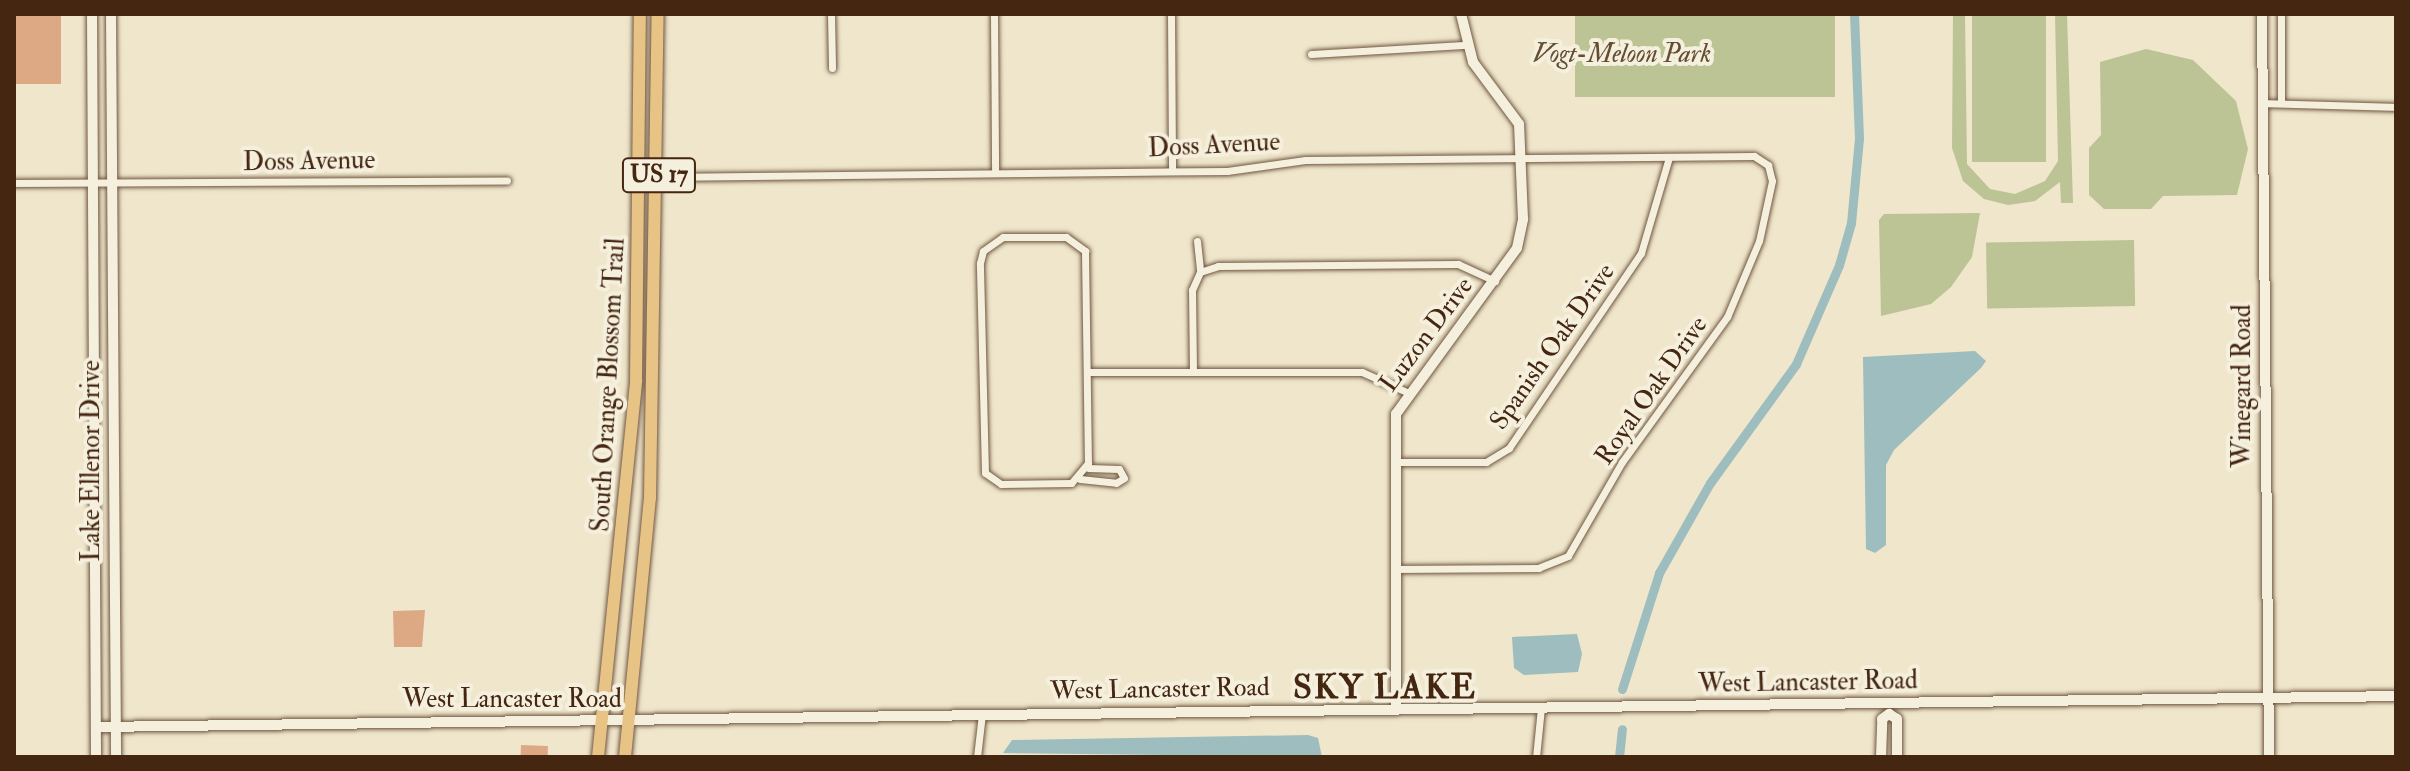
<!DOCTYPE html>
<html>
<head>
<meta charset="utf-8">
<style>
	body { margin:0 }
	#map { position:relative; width:2410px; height:771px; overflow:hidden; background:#efe6cb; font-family:"IM FELL Double Pica",serif }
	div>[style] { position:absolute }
	.green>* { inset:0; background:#bcc495; transform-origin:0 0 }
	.water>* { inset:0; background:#9dbdbf }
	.canal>* { height:9px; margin:-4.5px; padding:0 4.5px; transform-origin:4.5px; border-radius:4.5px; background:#9dbdbf }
	.building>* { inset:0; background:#dda984; transform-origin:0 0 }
	.roads { filter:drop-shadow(0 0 2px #705640) drop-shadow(0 0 2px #705640) }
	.street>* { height:7px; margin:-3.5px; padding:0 3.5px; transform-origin:3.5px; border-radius:3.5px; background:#f5efdd }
	.secondary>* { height:10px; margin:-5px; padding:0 5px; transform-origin:5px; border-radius:5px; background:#f5efdd }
	.primary>* { height:12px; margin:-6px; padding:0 6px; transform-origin:6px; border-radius:6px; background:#e8c386 }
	span { translate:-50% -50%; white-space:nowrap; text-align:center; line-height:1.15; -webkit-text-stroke:8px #f5efdd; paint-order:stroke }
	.shield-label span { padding:2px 6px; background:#f5efdd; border:2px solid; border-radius:6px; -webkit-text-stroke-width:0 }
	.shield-label { font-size:24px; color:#452611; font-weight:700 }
	.park-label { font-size:26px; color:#634e32; font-style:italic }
	.street-label { font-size:26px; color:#452611 }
	.district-label { font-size:34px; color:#452611; font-weight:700; letter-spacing:2px }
	.frame { position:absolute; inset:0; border:16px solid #452611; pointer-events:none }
</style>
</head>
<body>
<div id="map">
	<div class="green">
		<i style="left:1575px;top:14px;width:260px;height:83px"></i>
		<i style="clip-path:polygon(1953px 14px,1965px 14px,1967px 164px,1990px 189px,2015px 194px,2045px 181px,2058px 161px,2055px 14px,2067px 14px,2073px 203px,2061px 203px,2060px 182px,2035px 201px,2008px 205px,1984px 199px,1963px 181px,1952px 148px)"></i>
		<i style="left:1972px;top:14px;width:74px;height:148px"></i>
		<i style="clip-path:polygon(2146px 49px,2193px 60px,2236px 101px,2248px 149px,2237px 195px,2163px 196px,2151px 209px,2104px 209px,2089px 195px,2089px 148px,2101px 135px,2100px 62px)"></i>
		<i style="clip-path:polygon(1980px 213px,1972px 257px,1951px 287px,1931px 304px,1881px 316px,1879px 220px,1884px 214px)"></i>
		<i style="left:2134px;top:240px;width:66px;height:148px;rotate:89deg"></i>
	</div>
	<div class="water">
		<i style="clip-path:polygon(1975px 351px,1986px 361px,1981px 368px,1894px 450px,1886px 465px,1886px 545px,1875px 553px,1866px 549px,1863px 357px)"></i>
		<i style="clip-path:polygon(1577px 634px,1582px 654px,1578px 672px,1524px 675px,1514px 668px,1512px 637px)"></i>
		<i style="clip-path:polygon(1308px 735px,1318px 738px,1322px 757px,1003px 753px,1012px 740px)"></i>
	</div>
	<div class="canal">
		<i style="left:1622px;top:689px;width:122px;rotate:-72.3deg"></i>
		<i style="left:1659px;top:573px;width:103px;rotate:-60.5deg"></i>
		<i style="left:1710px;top:483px;width:147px;rotate:-54.1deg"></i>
		<i style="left:1796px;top:364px;width:108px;rotate:-66.5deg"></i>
		<i style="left:1839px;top:265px;width:44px;rotate:-74.1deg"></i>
		<i style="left:1851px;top:223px;width:85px;rotate:-84.6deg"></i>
		<i style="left:1859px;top:138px;width:124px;rotate:-92.3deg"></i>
		<i style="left:1619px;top:757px;width:28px;rotate:-84deg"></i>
	</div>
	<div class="building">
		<i style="left:14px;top:14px;width:47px;height:70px"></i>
		<i style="clip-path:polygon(425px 610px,422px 647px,394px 647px,393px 611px)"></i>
		<i style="left:521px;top:745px;width:27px;height:12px;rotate:2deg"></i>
	</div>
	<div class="roads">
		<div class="street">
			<i style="left:831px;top:14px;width:54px;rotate:88.9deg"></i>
			<i style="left:994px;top:14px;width:158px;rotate:89.6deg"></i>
			<i style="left:1171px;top:14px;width:156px;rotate:89.6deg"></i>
			<i style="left:2281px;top:14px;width:89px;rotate:90deg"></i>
			<i style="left:1311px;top:54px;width:153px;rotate:-3.4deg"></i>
			<i style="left:2263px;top:103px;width:133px;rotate:1.7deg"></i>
			<i style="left:659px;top:177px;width:568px;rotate:-0.61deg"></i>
			<i style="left:1227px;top:171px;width:79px;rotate:-8deg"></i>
			<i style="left:1305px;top:160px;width:449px;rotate:-0.5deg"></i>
			<i style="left:1754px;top:156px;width:17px;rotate:33deg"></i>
			<i style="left:1768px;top:165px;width:16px;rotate:76deg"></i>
			<i style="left:1772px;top:181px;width:61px;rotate:102.2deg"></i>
			<i style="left:1759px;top:241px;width:82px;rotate:112.8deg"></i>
			<i style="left:1727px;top:317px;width:179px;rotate:125.9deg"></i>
			<i style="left:1622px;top:462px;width:108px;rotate:119.9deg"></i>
			<i style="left:1568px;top:556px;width:31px;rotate:158deg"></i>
			<i style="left:1539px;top:568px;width:144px;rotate:179.6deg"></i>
			<i style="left:14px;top:183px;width:493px;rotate:-0.3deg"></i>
			<i style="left:1003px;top:237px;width:63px"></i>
			<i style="left:1066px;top:237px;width:24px;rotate:36deg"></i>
			<i style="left:1085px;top:251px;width:212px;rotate:89.2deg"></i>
			<i style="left:1088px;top:463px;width:26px;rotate:130deg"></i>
			<i style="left:1071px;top:483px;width:70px;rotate:179.2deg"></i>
			<i style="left:1001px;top:484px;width:19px;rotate:-145deg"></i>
			<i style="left:985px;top:473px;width:210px;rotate:-91.4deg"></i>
			<i style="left:980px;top:263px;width:12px;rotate:-76deg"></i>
			<i style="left:983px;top:251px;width:24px;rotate:-35deg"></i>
			<i style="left:1197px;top:241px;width:31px;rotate:84deg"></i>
			<i style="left:1200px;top:272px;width:19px;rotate:-18deg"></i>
			<i style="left:1218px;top:266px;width:240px;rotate:-0.5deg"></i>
			<i style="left:1458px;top:264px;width:41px;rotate:24.7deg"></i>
			<i style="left:1193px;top:371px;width:81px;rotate:-90.7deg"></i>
			<i style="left:1192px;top:290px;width:20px;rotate:-66deg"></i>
			<i style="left:1088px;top:372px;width:274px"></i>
			<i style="left:1362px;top:372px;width:51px;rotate:24.1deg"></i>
			<i style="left:1394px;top:462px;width:92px"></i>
			<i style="left:1486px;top:462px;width:27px;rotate:-31deg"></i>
			<i style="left:1509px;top:448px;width:235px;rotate:-55.9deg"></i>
			<i style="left:1641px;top:253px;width:100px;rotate:-73.7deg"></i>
			<i style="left:1080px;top:479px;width:36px;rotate:6deg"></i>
			<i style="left:1116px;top:483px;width:9px;rotate:-32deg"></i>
			<i style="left:1124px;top:478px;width:10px;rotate:-119deg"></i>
			<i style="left:1119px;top:469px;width:31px;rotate:-178deg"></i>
			<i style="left:977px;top:757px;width:43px;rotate:-83.4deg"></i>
			<i style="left:1536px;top:757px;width:49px;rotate:-84.2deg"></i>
		</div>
		<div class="secondary">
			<i style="left:92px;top:14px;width:743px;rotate:89.69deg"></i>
			<i style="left:111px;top:14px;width:743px;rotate:89.61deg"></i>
			<i style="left:2262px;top:14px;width:743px;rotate:89.46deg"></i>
			<i style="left:1396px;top:709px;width:295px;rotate:-90deg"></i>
			<i style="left:1396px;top:414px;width:205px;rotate:-53.9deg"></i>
			<i style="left:1517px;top:248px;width:30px;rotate:-78deg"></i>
			<i style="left:1523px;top:219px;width:95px;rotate:-92.4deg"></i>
			<i style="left:1519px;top:124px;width:77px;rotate:-126.6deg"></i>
			<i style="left:1473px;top:62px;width:49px;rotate:-104deg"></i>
			<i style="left:1889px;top:714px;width:9px;rotate:32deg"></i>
			<i style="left:1897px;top:719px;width:38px;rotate:90deg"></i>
			<i style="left:97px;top:727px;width:2299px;rotate:-0.77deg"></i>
			<i style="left:1881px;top:757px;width:38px;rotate:-88deg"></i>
			<i style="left:1882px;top:719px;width:9px;rotate:-36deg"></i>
		</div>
		<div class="primary">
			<i style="left:598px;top:757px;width:379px;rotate:-84.2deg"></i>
			<i style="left:636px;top:380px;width:366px;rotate:-89.4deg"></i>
			<i style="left:625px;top:757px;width:260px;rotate:-84.5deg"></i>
			<i style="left:650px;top:498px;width:484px;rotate:-89.1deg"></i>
		</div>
	</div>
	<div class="shield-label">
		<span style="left:659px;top:175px">US 17</span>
	</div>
	<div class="park-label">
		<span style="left:1622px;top:55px">Vogt-Meloon Park</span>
	</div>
	<div class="street-label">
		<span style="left:1214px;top:146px;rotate:-3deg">Doss Avenue</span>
		<span style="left:309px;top:162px;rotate:-1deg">Doss Avenue</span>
		<span style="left:1427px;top:335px;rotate:-53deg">Luzon Drive</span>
		<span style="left:1553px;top:347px;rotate:-55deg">Spanish Oak Drive</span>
		<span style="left:609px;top:385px;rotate:-87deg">South Orange Blossom Trail</span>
		<span style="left:2243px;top:386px;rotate:-90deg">Winegard Road</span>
		<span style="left:1652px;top:391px;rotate:-55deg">Royal Oak Drive</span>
		<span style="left:92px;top:461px;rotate:-90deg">Lake Ellenor Drive</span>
		<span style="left:1808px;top:683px;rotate:-1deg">West Lancaster Road</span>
		<span style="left:1160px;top:690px;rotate:-1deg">West Lancaster Road</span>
		<span style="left:512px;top:700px">West Lancaster Road</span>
	</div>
	<div class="district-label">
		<span style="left:1385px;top:688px">SKY LAKE</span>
	</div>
	<div class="frame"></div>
</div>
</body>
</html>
